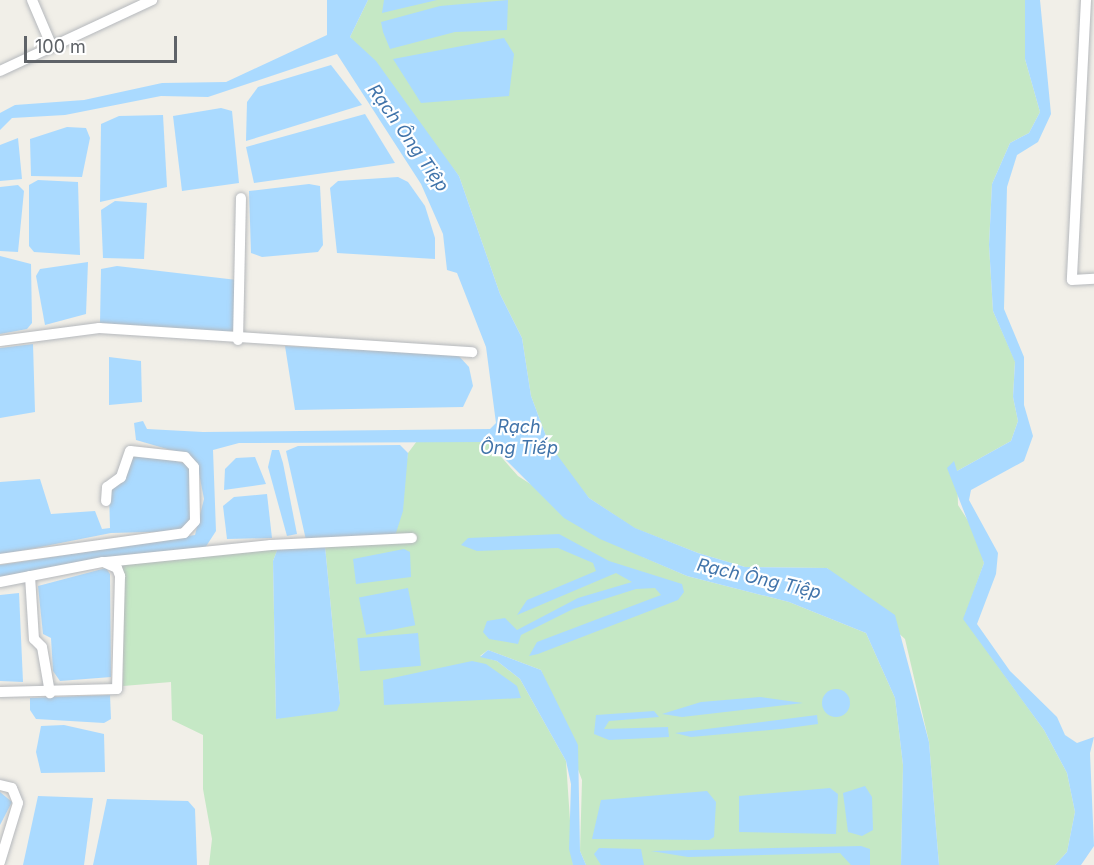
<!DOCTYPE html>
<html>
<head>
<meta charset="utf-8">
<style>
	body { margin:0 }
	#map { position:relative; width:1094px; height:865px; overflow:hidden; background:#f1efe8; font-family:Inter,sans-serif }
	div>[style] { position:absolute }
	.green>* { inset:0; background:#c5e8c5 }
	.water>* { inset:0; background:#aadaff; transform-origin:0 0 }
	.round { border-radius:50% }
	.roads { filter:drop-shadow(0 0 2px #b5b8bc) drop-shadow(0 0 2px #b5b8bc) }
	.street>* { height:10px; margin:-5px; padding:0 5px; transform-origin:5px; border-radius:5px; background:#fff }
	span { translate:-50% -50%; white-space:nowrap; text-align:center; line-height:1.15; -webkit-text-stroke:4.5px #fff; paint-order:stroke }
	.water-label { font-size:18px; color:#4174aa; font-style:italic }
	.scale { position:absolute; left:24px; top:36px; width:153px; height:27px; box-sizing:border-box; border:3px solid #5f6368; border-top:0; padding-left:8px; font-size:18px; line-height:21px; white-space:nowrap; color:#5f6368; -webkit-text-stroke:4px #fff; paint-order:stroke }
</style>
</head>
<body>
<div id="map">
	<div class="green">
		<i style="clip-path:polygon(368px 0,1025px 0,1025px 59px,1040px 112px,1029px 133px,1010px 143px,992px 184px,989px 245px,993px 311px,1015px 361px,1013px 397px,1018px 421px,1011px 441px,957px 471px,958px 505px,976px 533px,984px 563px,964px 619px,1044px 730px,1067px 773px,1075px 812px,1067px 852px,1055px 865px,939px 865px,929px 742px,905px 639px,827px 568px,745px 567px,698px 553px,634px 528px,589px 498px,570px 476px,549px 444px,531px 396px,522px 338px,500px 294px,459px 176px,350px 37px)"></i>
		<i style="clip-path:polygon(417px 441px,488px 442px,518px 476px,643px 557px,687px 576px,789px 602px,866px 633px,895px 698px,903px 765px,901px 865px,586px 865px,580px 851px,582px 780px,541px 670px,488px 650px,480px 656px,497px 661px,520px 679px,566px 761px,573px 865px,209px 865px,212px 839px,203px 789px,203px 735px,172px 720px,171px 682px,123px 686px,124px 575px,117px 564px,278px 548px,273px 561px,276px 719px,340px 703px,325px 546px,395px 536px,408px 453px)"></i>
	</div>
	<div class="water">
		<i style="clip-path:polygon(327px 0,368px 0,350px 37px,376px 61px,459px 176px,500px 294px,522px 338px,531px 396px,549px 444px,589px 498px,635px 528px,698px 553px,745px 567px,827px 568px,895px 615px,929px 742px,939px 865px,901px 865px,903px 765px,895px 698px,866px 633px,789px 602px,687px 576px,600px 539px,564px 518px,488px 442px,239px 443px,213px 450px,216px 531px,205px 548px,0 578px,0 565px,195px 535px,204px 499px,198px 468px,188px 455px,136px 440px,134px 423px,143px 421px,147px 429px,203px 432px,490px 429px,496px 423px,486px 347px,457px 273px,447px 270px,443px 234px,421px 184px,337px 54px,208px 97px,161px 96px,65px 115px,12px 118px,0 130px,0 113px,15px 105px,84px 100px,162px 83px,226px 82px,327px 35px)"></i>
		<i style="clip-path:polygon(384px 0,437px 0,382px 13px)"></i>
		<i style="clip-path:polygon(508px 0,507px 30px,455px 32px,390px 49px,383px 32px,381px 22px,440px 6px)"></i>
		<i style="clip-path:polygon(1025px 0,1040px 0,1051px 114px,1038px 142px,1017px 155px,1007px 187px,1004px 309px,1024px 357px,1024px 405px,1033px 436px,1024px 461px,971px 490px,969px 500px,998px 553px,996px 574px,977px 624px,1010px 671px,1057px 717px,1065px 735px,1077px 743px,1094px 737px,1090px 753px,1094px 846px,1081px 865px,1055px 865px,1067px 852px,1075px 812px,1067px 773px,1044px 730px,963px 619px,984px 563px,947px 468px,954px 461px,957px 471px,1011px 441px,1018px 421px,1013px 397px,1015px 362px,993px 311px,989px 245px,992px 184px,1010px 143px,1029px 133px,1040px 112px,1025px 59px)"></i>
		<i style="clip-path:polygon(504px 38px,514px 54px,509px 96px,421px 103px,393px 59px)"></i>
		<i style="clip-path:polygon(331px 65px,362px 105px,246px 141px,247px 102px,258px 87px)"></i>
		<i style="clip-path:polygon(221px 108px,232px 111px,239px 183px,182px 191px,173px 116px)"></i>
		<i style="clip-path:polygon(365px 114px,395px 163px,254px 183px,246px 147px)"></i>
		<i style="clip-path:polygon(163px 115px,167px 187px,100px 202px,101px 124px,119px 116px)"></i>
		<i style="clip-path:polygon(67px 127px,86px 128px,90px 138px,82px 177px,31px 176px,30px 139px)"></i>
		<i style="clip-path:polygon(18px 138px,22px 179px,0 181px,0 145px)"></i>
		<i style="clip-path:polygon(398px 177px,408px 182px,425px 206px,435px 238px,435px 259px,337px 253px,330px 188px,338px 181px)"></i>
		<i style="clip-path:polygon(38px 180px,78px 182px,80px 255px,34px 252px,29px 246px,29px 185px)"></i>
		<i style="clip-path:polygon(309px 184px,320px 186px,323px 245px,318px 252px,262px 257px,251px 253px,249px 191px)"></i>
		<i style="clip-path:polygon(18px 185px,24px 191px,18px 252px,0 251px,0 187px)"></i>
		<i style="clip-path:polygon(115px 201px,147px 203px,144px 259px,103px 258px,101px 210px)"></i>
		<i style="clip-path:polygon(0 256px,31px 264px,32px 323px,27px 329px,0 334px)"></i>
		<i style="clip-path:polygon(88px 262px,86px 314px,45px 325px,36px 276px,40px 269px)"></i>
		<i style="clip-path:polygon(117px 266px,237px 280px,235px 336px,100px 324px,101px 269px)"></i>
		<i style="clip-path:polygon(33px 344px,35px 412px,0 418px,0 348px)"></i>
		<i style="clip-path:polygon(285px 346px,457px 354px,469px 367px,473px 386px,463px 407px,295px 410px)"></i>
		<i style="clip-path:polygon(109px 357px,141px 361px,142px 402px,109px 405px)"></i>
		<i style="clip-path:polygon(400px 445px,408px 453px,403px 511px,395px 536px,306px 540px,286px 451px,298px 446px)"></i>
		<i style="clip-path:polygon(272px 450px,279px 450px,283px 463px,297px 534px,287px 536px,268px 467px)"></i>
		<i style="clip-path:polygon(142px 451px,190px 465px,194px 519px,187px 531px,111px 533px,0 555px,0 482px,40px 479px,51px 514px,95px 511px,102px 529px,110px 528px,109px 491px,127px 457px)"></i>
		<i style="clip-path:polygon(255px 457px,266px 484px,224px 490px,225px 469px,236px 458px)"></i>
		<i style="clip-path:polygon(267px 494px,272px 538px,227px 539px,223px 506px,234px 497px)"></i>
		<i style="clip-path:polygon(559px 534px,609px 561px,682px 584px,684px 592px,678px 600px,538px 654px,529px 656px,537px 642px,661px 595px,655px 588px,636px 589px,573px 609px,521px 635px,518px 644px,489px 639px,483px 632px,487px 621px,505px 618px,517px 630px,578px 598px,632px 582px,616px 573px,517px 615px,527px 600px,596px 571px,593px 563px,558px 548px,477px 551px,461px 545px,468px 538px)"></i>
		<i style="clip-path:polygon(325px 546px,340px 703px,337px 711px,276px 719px,273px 561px,278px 548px)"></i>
		<i style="clip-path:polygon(404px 549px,410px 552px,411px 577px,356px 584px,353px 559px)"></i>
		<i style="clip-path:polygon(106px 568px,110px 574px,111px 677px,60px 681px,53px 671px,51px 638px,43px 634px,38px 586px)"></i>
		<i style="left:408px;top:588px;width:38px;height:50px;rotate:79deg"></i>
		<i style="clip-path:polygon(19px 593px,23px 682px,0 681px,0 595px)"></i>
		<i style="left:418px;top:633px;width:33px;height:61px;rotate:85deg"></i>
		<i style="clip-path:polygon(488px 650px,541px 670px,578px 745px,580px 851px,586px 865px,573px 865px,569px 849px,571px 784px,566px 761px,520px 679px,497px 661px,480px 657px)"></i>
		<i style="clip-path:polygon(472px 661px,486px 664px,517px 686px,521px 698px,384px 705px,383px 680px)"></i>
		<i class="round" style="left:822px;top:689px;width:28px;height:28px"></i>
		<i style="clip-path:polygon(110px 695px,111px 719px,104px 723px,36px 719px,30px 710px,30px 698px)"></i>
		<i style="clip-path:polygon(760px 697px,803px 703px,682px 717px,662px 714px,701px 702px)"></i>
		<i style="clip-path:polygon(654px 711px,659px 717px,609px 721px,604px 729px,668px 727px,669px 737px,609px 740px,594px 734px,596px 715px)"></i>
		<i style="clip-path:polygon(817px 715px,818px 724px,781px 729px,691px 737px,675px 733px)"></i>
		<i style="clip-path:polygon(64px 725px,104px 734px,105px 772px,41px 773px,36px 752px,41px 726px)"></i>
		<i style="clip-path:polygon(865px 786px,872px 797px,873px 830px,862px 836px,848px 832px,843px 793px)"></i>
		<i style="clip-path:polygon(830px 788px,838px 794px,836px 834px,739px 832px,739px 796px)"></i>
		<i style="clip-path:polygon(707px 791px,716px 802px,714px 837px,709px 840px,592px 839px,601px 800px)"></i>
		<i style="clip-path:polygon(0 792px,12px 802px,0 825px)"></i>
		<i style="clip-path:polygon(38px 796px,93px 798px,84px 865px,23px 865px)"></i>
		<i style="clip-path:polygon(107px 799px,188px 801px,195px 809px,197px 865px,93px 865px)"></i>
		<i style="clip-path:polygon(861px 846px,870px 849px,870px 865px,851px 865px,840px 853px,688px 857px,651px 851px)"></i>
		<i style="clip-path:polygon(599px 848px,641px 849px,644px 865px,601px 865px,594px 854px)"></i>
	</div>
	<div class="roads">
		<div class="street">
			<i style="left:32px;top:0;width:51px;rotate:66.9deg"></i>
			<i style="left:1086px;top:0;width:280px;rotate:92.9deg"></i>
			<i style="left:1072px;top:280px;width:22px;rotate:-3deg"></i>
			<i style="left:0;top:71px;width:168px;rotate:-25deg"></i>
			<i style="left:238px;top:340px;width:142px;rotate:-88.8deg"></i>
			<i style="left:0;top:341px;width:100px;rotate:-7.5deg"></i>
			<i style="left:99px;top:328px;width:374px;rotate:3.7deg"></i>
			<i style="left:0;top:559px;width:186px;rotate:-8deg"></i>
			<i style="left:184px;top:533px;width:16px;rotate:-47deg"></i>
			<i style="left:195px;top:521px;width:54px;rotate:-91.1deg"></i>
			<i style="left:194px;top:467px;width:13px;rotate:-132deg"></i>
			<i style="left:185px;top:457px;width:55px;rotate:-173.8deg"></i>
			<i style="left:130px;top:451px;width:28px;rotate:109deg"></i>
			<i style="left:121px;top:477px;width:17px;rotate:144deg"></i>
			<i style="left:107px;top:487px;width:14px;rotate:94deg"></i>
			<i style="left:106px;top:562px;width:166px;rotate:-5.9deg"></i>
			<i style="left:271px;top:545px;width:141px;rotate:-2.8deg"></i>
			<i style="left:30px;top:576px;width:63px;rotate:86.4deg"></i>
			<i style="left:34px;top:639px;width:11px;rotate:45deg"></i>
			<i style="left:42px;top:647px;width:47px;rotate:80.1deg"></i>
			<i style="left:0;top:582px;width:105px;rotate:-11deg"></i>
			<i style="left:103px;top:562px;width:15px;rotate:23deg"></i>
			<i style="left:117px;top:568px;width:9px;rotate:69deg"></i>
			<i style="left:120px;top:576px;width:113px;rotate:91.5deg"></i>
			<i style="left:117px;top:689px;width:117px;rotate:178.5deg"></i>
			<i style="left:0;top:785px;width:12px;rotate:14deg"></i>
			<i style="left:12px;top:788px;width:16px;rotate:68deg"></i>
			<i style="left:18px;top:803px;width:62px;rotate:107deg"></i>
		</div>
	</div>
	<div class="water-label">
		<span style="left:408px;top:138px;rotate:55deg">Rạch Ông Tiệp</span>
		<span style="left:519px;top:438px">Rạch<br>Ông Tiếp</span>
		<span style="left:759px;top:579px;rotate:13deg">Rạch Ông Tiệp</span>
	</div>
	<div class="scale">100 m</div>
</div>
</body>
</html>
